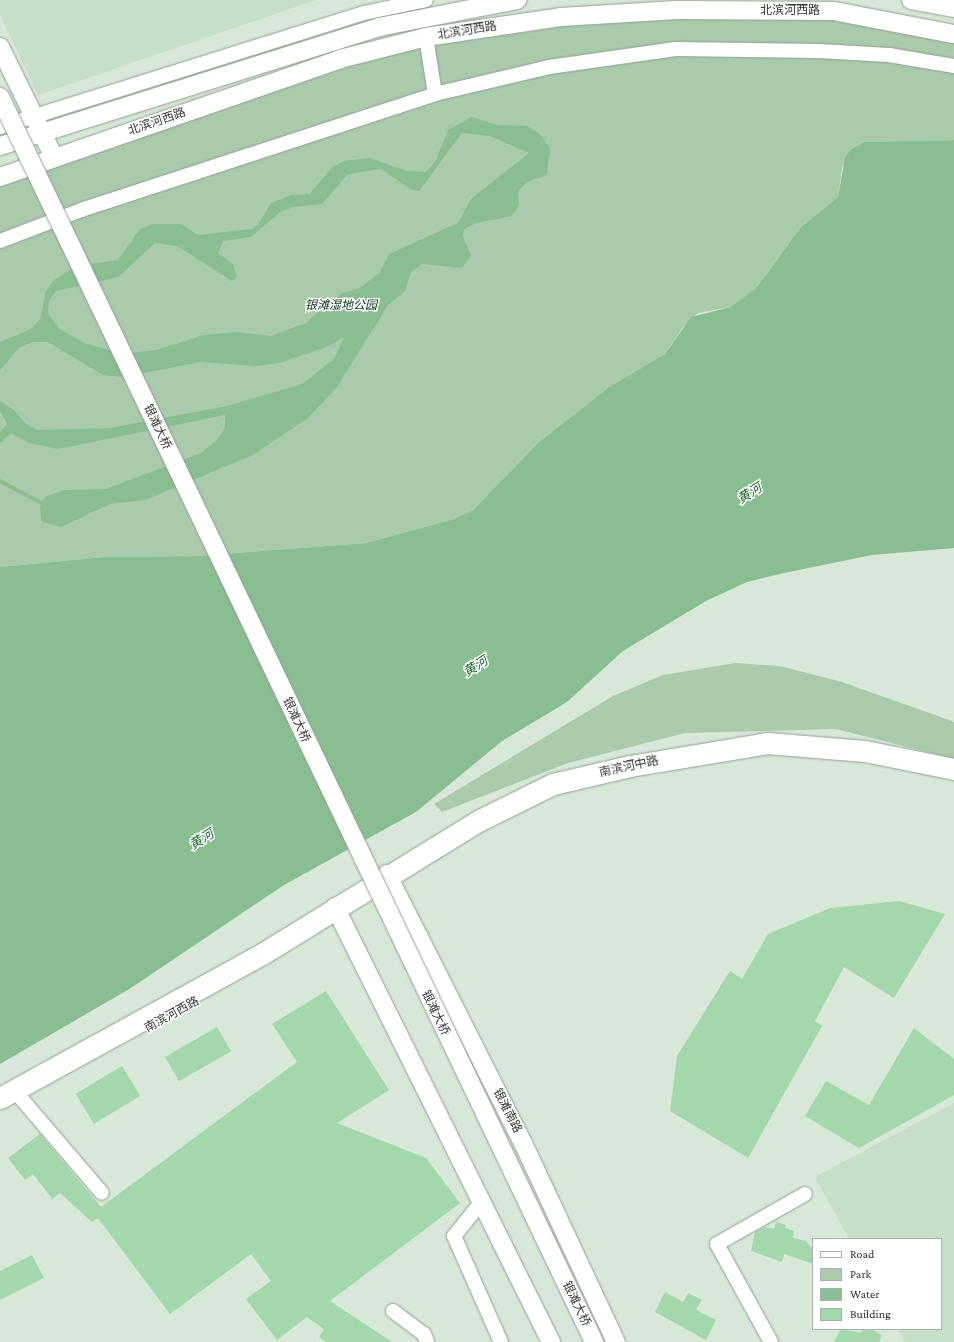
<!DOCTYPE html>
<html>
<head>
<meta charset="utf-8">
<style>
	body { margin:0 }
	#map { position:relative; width:954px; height:1342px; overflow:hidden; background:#d7e7d8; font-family:"Crimson Pro","Noto Sans SC",serif }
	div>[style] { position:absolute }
	.built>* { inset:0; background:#c7dec9 }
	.green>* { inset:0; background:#a9cbac }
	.water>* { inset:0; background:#89be90 }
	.stream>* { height:3.5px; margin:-1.75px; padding:0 1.75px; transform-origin:1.75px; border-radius:1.75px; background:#89be90 }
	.building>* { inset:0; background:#a3d9aa; transform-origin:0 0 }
	.roads { filter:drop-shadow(0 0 1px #92a293) drop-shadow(0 0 1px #92a293) }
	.minor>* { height:14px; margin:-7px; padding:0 7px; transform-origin:7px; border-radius:7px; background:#fff }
	.major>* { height:18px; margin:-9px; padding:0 9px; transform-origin:9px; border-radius:9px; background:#fff }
	.highway>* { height:21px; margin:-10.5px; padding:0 10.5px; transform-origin:10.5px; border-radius:10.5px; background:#fff }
	.bridges { filter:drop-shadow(0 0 1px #92a293) drop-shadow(0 0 1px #92a293) }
	.major-bridge>* { height:18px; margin:-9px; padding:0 9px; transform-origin:9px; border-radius:9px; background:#fff }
	span { translate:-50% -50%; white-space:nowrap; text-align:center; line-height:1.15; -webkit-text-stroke:3px #fff; paint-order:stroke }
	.street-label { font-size:12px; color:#313731 }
	.park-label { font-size:12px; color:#0a3214; font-style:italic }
	.water-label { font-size:13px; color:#19672d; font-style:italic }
	.legend { position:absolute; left:812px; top:1238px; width:130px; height:92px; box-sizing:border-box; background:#fff; border:1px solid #adafad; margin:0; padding:5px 7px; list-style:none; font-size:12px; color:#313731 }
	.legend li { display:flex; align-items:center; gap:8px; height:20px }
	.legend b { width:20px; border:1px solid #adafad }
</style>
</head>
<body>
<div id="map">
	<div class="built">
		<i style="clip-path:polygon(0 0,316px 0,38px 95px,0 15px)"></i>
		<i style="clip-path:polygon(954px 1103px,954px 1342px,905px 1342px,898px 1329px,941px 1329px,941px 1239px,849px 1239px,815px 1177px)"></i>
	</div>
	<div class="green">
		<i style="clip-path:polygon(820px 11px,954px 38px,954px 140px,864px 142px,851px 149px,842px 168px,838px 197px,801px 227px,757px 287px,731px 307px,698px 313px,683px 327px,665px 354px,609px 387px,539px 442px,473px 510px,454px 519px,366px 543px,197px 556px,105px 557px,0 567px,0 176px,340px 59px,561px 17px)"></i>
		<i style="clip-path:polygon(735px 663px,780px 666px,842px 682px,949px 720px,954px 722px,954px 759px,836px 729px,685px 733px,568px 763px,442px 812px,434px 804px,613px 696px,663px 675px)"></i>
	</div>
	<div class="water">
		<i style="clip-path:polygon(evenodd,472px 117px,497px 125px,527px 126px,540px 134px,550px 149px,547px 175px,527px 182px,518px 191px,519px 205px,512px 216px,476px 223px,464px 229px,463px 236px,471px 256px,462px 268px,422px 264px,411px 272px,405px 291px,388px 305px,337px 387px,308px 418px,253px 455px,145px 500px,110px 504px,61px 527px,41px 521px,40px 507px,45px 497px,64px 490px,106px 489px,201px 453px,217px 440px,225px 427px,225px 415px,58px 449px,29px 443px,11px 433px,0 443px,0 432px,7px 424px,0 411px,0 401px,13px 409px,26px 424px,38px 430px,110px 428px,227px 406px,302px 384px,335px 358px,344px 337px,327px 347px,279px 363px,257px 366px,200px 362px,124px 377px,103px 375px,48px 342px,33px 342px,19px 348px,0 370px,0 342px,31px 329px,40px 319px,46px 291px,54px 280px,77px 266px,118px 260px,140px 229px,153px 224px,181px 224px,198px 235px,252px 229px,258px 225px,271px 203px,291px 195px,310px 194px,332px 167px,344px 161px,370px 158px,407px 171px,426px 172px,435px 162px,448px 130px,472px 117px,462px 133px,490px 136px,529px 153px,471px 199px,458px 223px,389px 254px,380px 272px,360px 288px,340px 294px,333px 305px,326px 305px,306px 323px,271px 336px,237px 332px,204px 335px,156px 350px,123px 354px,84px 343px,60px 329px,48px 314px,49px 301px,56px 291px,118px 277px,155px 243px,177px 246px,232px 281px,237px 277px,233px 264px,218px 253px,223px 241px,251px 237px,280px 212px,293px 207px,322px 204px,347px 175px,354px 173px,381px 169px,412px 190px,419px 191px,462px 133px)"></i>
		<i style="clip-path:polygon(954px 140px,954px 548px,872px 555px,784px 573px,747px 582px,706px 601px,623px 651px,567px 702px,502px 741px,416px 812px,284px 885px,131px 988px,0 1064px,0 567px,105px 557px,197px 556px,366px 543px,454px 519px,473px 510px,539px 442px,609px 387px,665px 354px,691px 317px,731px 307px,757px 287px,801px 227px,838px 197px,845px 158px,851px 149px,864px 142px)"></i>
	</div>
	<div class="stream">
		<i style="left:0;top:481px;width:47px;rotate:27.6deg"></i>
	</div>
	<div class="building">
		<i style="clip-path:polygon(899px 901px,945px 914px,894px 998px,844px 967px,815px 1021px,822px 1026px,748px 1158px,670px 1111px,677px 1056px,730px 971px,742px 979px,768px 934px,830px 908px)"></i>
		<i style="clip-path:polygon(326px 991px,389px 1090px,337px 1123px,426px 1158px,460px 1203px,330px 1301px,392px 1342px,326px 1342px,319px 1337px,324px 1329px,307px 1317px,277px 1340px,246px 1299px,271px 1281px,251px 1254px,170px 1314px,98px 1218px,92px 1222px,60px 1193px,52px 1199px,33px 1174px,25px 1180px,8px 1158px,40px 1134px,101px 1207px,297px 1062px,272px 1024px)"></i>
		<i style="left:217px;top:1027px;width:28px;height:60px;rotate:60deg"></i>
		<i style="clip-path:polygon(914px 1028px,954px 1059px,954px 1095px,859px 1148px,805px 1116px,826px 1081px,869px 1105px)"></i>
		<i style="left:122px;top:1066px;width:35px;height:54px;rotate:59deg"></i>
		<i style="clip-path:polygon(776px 1222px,786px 1225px,785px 1228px,794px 1231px,793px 1238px,806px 1241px,813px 1249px,813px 1264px,784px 1254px,782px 1262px,751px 1251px,755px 1232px,765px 1227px,774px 1229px)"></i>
		<i style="clip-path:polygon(32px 1255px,44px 1278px,0 1300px,0 1271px)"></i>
		<i style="clip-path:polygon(665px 1292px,683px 1302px,688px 1293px,702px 1300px,696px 1310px,716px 1320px,706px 1340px,655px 1312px)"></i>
		<i style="clip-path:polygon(841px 1329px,861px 1333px,863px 1329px,871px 1329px,882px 1335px,879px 1342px,834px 1342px)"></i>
	</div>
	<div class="roads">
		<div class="minor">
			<i style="left:426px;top:37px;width:58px;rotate:81deg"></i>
			<i style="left:0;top:127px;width:381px;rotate:-17.4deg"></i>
			<i style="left:364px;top:13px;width:63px;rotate:-11.8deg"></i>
			<i style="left:0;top:241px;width:87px;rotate:-20.9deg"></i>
			<i style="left:81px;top:210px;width:373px;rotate:-18.1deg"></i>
			<i style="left:435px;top:94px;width:117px;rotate:-13.3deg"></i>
			<i style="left:549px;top:67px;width:128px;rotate:-8.1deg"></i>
			<i style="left:676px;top:49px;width:143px;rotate:0.8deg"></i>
			<i style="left:819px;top:51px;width:70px;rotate:3.3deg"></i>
			<i style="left:889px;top:55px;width:66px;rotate:9.6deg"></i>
			<i style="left:14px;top:1090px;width:135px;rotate:49.5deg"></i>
			<i style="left:480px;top:1204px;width:41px;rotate:129.1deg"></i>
			<i style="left:454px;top:1236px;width:116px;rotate:66.1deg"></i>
			<i style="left:393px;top:1311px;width:39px;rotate:37deg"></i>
			<i style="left:424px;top:1334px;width:9px;rotate:69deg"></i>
			<i style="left:771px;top:1342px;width:112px;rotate:-118.9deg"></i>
			<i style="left:717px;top:1244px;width:101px;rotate:-29.6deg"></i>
		</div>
		<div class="major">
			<i style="left:911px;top:0;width:44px;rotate:10.5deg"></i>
			<i style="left:0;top:47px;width:123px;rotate:63.9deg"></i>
			<i style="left:0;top:146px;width:397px;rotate:-17.4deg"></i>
			<i style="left:379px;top:27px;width:141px;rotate:-11.1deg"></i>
			<i style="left:0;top:177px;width:360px;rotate:-19.1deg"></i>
			<i style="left:340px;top:59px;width:89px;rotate:-14.3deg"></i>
			<i style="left:426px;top:37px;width:136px;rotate:-8.4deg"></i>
			<i style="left:561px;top:17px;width:116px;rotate:-3.5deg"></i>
			<i style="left:677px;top:10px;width:157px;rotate:0.4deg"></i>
			<i style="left:834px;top:11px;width:122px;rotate:10.9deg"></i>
			<i style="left:387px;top:874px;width:301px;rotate:63.2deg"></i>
			<i style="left:523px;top:1143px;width:220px;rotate:65deg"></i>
			<i style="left:335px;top:907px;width:486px;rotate:63.6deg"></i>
		</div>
		<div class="highway">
			<i style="left:0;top:1098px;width:299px;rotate:-28.8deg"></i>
			<i style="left:262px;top:954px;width:254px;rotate:-31.6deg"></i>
			<i style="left:478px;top:821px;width:84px;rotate:-26.3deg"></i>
			<i style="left:553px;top:784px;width:79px;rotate:-13.2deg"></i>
			<i style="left:630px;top:766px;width:139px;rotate:-9.5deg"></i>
			<i style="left:767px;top:743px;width:98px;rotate:4.7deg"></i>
			<i style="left:865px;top:751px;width:91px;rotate:11.4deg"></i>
		</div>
	</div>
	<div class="bridges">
		<div class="major-bridge">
			<i style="left:0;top:97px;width:1379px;rotate:64.49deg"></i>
		</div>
	</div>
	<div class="street-label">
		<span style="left:790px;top:11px">北滨河西路</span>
		<span style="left:467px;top:31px;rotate:-9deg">北滨河西路</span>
		<span style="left:157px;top:122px;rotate:-19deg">北滨河西路</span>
		<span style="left:157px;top:427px;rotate:65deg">银滩大桥</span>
		<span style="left:296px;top:720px;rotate:65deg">银滩大桥</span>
		<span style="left:629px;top:767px;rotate:-12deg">南滨河中路</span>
		<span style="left:435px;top:1013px;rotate:64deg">银滩大桥</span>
		<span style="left:172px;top:1015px;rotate:-29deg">南滨河西路</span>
		<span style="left:507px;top:1111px;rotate:63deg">银滩南路</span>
		<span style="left:576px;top:1304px;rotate:64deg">银滩大桥</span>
	</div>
	<div class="park-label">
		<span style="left:341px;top:306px">银滩湿地公园</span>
	</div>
	<div class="water-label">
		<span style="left:750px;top:494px;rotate:-32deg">黄河</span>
		<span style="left:476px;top:667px;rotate:-32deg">黄河</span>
		<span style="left:202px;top:840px;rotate:-32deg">黄河</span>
	</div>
	<ul class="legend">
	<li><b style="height:5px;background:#fff"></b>Road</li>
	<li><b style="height:11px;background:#a9cbac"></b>Park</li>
	<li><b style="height:11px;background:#89be90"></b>Water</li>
	<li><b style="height:11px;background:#a3d9aa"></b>Building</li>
	</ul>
</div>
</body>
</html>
